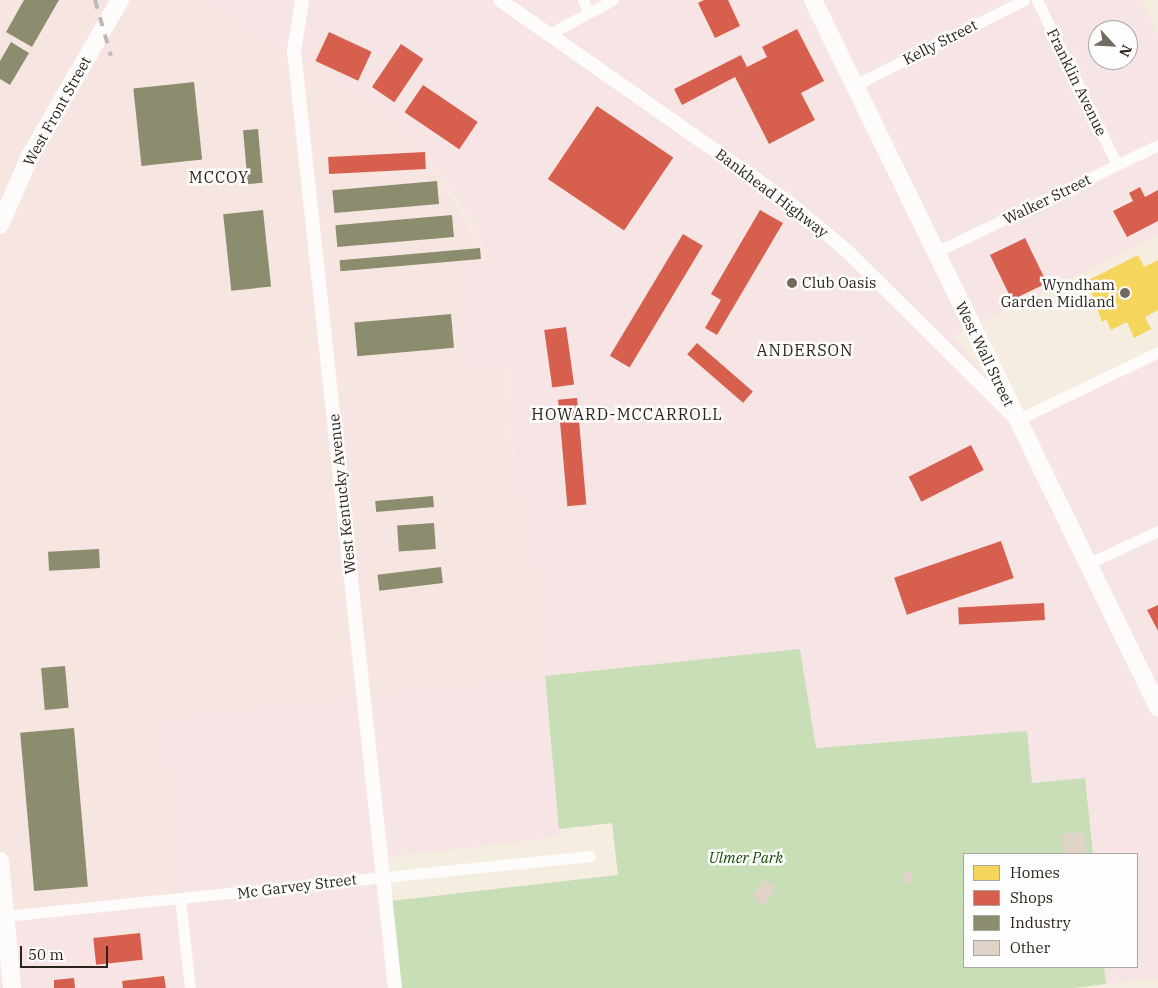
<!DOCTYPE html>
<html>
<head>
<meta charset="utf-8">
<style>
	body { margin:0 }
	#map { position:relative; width:1158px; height:988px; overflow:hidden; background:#f5ede0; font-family:"IBM Plex Serif",serif }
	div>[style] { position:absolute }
	.commercial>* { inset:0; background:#f6e5e4 }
	.industrial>* { inset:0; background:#f7e5e1 }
	.green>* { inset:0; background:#c7deb6 }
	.homes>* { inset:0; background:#f6d55c }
	.shops>* { inset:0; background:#d6604d; transform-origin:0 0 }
	.industry>* { inset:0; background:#8c8c6e; transform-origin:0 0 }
	.building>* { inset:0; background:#dfd4c7; transform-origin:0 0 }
	.minor>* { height:11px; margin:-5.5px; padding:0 5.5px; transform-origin:5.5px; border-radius:5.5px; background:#fefcfa }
	.tertiary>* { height:14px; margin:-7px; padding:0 7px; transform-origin:7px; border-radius:7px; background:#fefcfa }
	.primary>* { height:18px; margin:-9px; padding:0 9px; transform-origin:9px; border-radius:9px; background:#fefcfa }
	.rail>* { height:4px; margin-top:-2px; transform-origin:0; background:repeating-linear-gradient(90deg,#bcbab7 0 9px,transparent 0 18px) }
	.dots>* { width:14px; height:14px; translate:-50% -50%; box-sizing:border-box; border:2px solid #fdfdfd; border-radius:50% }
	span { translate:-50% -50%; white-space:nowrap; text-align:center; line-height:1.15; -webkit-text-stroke:5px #fdfdfd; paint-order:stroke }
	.street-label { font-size:15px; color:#2b241a }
	.poi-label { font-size:15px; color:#2b241a }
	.left { translate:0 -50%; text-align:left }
	.right { translate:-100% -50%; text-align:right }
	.park-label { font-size:15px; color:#154b00; font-style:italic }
	.neighbourhood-label { font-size:16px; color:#2b241a; letter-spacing:1px }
	.legend { position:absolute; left:963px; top:853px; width:175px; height:115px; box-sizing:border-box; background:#fdfdfd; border:1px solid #a9a6a2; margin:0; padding:6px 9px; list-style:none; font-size:15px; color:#2b241a }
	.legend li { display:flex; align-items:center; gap:10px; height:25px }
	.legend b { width:25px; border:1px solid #a9a6a2 }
	.north { position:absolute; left:1088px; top:20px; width:50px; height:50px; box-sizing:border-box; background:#fdfdfd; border:1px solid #a9a6a2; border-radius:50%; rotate:115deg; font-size:14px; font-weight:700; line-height:20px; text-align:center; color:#2b241a }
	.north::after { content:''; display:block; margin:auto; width:18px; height:22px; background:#726a5f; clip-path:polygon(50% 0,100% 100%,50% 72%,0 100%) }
	.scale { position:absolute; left:20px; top:946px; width:88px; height:22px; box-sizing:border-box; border:2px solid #2b241a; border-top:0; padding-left:6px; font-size:15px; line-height:18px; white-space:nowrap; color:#2b241a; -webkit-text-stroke:4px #fdfdfd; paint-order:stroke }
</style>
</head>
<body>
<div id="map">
	<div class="commercial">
		<i style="clip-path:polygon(evenodd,201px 0,1141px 0,1158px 36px,1158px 236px,953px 336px,1006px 400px,1017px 422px,1158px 354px,1158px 978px,1106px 984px,1104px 967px,1137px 967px,1137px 854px,1093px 854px,1085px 778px,1032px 784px,1027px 731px,816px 748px,800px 649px,545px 677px,560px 837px,387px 857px,398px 988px,0 988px,0 920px,181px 900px,161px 718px,545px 676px,533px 556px,525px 557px,504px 366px,469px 369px,456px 262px,488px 259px,463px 209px,429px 158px,377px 109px,317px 68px,272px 48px,201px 0,1098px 30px,1128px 30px,1128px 60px,1098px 60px,1098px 30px)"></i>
	</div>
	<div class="industrial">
		<i style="clip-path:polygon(0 0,201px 0,272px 48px,317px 68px,377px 109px,429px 158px,488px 259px,456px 263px,469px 368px,503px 366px,525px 557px,533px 556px,545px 676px,161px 718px,181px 900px,0 920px)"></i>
	</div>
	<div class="green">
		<i style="clip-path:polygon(800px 649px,816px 748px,1027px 731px,1032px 783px,1085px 778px,1093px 854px,964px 854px,964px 967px,1104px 967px,1106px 984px,1074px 988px,400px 988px,391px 901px,618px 875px,612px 823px,559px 829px,545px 676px)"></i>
	</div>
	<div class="homes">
		<i style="clip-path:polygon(1138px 255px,1144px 267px,1158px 260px,1158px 310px,1145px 317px,1151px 329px,1134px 338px,1127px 322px,1111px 330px,1106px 319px,1102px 322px,1087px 281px)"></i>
	</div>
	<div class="shops">
		<i style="clip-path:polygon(704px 0,728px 0,740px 26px,715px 38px,698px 3px)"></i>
		<i style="clip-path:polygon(797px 29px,824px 81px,801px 93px,815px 120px,769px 144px,735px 77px,682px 105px,674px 89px,741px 55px,747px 67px,767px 57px,762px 47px)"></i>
		<i style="left:329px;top:32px;width:47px;height:32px;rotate:25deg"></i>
		<i style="left:401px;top:44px;width:27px;height:52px;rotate:34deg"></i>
		<i style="left:423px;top:85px;width:66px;height:33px;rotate:34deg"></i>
		<i style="left:597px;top:106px;width:92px;height:88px;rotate:34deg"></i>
		<i style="left:425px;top:152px;width:17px;height:97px;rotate:87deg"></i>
		<i style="clip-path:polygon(1140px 187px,1145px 197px,1158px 190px,1158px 221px,1127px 237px,1113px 211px,1133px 201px,1129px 193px)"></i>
		<i style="clip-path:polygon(760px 210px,783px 223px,717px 335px,705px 328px,721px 300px,711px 294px)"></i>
		<i style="left:683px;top:234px;width:23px;height:142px;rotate:31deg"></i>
		<i style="left:1025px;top:238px;width:50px;height:39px;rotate:64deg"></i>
		<i style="left:566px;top:327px;width:58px;height:22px;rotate:82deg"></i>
		<i style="left:697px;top:343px;width:74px;height:15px;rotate:41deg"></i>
		<i style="left:577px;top:398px;width:107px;height:19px;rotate:85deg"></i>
		<i style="left:971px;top:445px;width:28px;height:70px;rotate:63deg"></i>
		<i style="left:1001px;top:541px;width:39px;height:113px;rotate:71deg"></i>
		<i style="left:1044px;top:603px;width:17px;height:86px;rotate:87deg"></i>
		<i style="clip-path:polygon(1158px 605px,1158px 631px,1147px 610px)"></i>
		<i style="left:140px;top:933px;width:27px;height:47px;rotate:84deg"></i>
		<i style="clip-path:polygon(164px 976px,166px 988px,123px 988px,122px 981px)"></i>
		<i style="clip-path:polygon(74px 978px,75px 988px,54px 988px,54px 980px)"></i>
	</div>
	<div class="industry">
		<i style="clip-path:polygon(24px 0,59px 0,32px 47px,6px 32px)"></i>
		<i style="clip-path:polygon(11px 42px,29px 53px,10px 85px,0 79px,0 61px)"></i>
		<i style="left:194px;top:82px;width:78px;height:61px;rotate:84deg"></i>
		<i style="left:258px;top:129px;width:54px;height:15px;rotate:85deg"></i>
		<i style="left:437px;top:181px;width:23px;height:105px;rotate:85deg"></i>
		<i style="left:263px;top:210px;width:77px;height:40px;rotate:84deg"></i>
		<i style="left:452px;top:215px;width:22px;height:117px;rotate:85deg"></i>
		<i style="left:480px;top:248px;width:11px;height:141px;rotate:85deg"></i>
		<i style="left:451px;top:314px;width:34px;height:97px;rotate:85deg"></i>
		<i style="left:433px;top:496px;width:11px;height:58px;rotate:85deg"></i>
		<i style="left:434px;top:523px;width:26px;height:37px;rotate:86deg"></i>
		<i style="left:99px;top:549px;width:19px;height:51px;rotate:87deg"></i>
		<i style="left:441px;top:567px;width:16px;height:64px;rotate:83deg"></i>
		<i style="left:65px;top:666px;width:42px;height:24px;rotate:85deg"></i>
		<i style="left:74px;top:728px;width:159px;height:54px;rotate:85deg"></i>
	</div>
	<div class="building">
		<i style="left:1084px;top:832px;width:22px;height:23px;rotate:85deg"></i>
		<i style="clip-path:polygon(912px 871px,913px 881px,904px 885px,903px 872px)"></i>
		<i style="clip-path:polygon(765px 879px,776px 888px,763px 907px,752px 895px)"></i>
	</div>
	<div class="minor">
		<i style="left:583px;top:0;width:13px;rotate:67deg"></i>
		<i style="left:1037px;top:0;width:183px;rotate:64.1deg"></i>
		<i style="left:549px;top:34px;width:72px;rotate:-28deg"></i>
		<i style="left:855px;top:85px;width:189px;rotate:-26.7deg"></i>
		<i style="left:936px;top:252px;width:246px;rotate:-25.7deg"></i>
		<i style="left:1017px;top:420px;width:157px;rotate:-25.7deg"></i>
		<i style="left:1087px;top:564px;width:78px;rotate:-24.9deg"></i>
		<i style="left:180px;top:899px;width:90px;rotate:83.6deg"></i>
		<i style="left:5px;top:916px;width:588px;rotate:-5.86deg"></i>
	</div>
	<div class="tertiary">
		<i style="left:302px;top:0;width:52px;rotate:98.9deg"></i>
		<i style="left:294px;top:51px;width:942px;rotate:83.85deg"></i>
		<i style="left:500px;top:0;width:352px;rotate:35deg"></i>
		<i style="left:788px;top:202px;width:77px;rotate:39.7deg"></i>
		<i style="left:847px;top:251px;width:234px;rotate:44.8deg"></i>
	</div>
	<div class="primary">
		<i style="left:813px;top:0;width:787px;rotate:63.99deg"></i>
		<i style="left:0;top:225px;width:75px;rotate:-66.5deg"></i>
		<i style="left:30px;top:156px;width:180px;rotate:-60deg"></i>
		<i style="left:0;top:861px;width:128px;rotate:84.6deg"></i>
	</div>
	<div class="rail">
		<i style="left:95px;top:0;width:58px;rotate:74.1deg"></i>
	</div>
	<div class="dots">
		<i style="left:792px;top:283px;background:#726a5f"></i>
		<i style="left:1125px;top:293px;background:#726a5f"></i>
	</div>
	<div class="street-label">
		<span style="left:940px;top:42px;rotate:-27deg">Kelly Street</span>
		<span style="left:1077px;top:82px;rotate:64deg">Franklin Avenue</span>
		<span style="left:57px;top:111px;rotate:-61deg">West Front Street</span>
		<span style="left:772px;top:193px;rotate:37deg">Bankhead Highway</span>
		<span style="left:1047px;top:199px;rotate:-26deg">Walker Street</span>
		<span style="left:985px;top:354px;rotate:64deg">West Wall Street</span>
		<span style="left:342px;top:494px;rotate:-96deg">West Kentucky Avenue</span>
		<span style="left:297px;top:886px;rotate:-7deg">Mc Garvey Street</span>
	</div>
	<div class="poi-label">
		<span class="left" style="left:802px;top:283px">Club Oasis</span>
		<span class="right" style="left:1115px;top:293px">Wyndham<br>Garden Midland</span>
	</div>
	<div class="park-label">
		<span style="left:746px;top:858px">Ulmer Park</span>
	</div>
	<div class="neighbourhood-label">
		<span style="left:219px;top:177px">MCCOY</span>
		<span style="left:805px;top:350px">ANDERSON</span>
		<span style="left:627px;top:414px">HOWARD-MCCARROLL</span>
	</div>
	<ul class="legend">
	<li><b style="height:14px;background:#f6d55c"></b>Homes</li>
	<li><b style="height:14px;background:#d6604d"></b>Shops</li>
	<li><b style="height:14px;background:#8c8c6e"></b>Industry</li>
	<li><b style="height:14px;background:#dfd4c7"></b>Other</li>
	</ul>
	<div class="north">N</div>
	<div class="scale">50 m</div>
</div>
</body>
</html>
